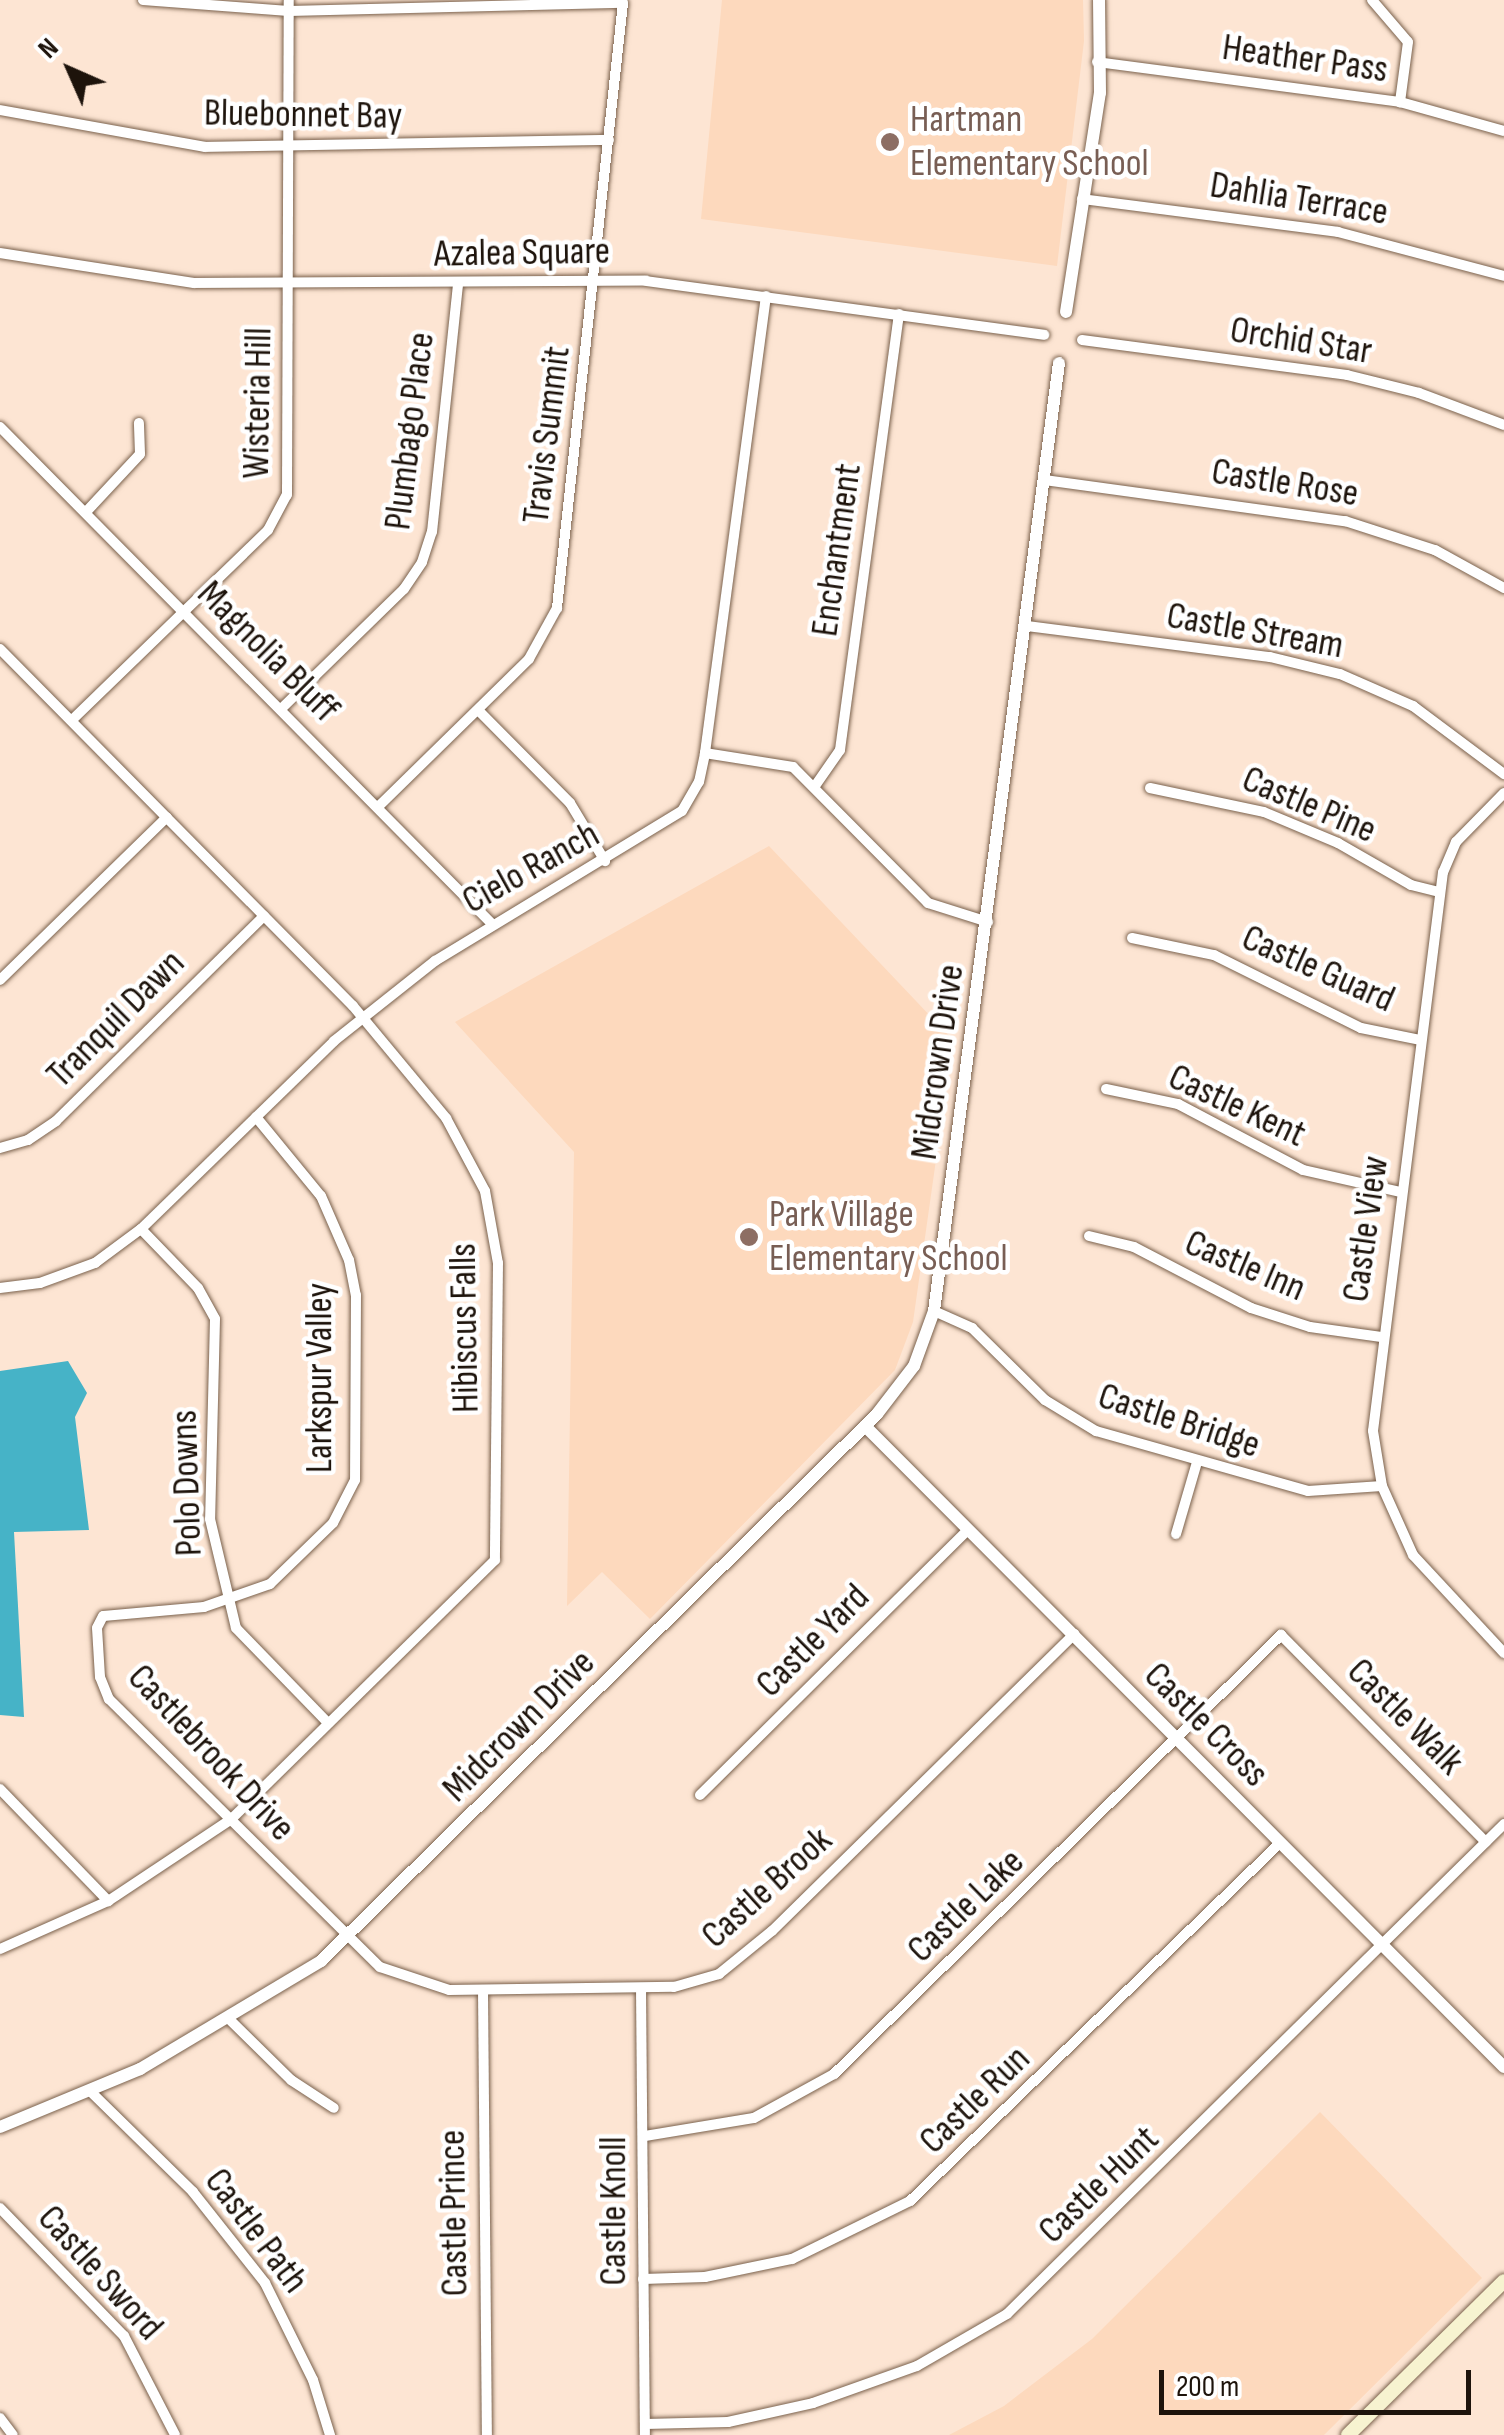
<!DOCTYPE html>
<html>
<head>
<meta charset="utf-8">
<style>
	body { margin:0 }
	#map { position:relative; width:1504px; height:2435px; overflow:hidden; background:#fde5d3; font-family:"Sofia Sans Condensed",sans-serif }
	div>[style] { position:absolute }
	.built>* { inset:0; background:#fdd9bd }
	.water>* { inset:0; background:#46b3c7 }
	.roads { filter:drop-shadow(0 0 2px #7a614c) drop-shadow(0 0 2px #7a614c) }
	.minor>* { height:10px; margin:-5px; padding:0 5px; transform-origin:5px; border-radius:5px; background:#fff }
	.tertiary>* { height:12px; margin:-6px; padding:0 6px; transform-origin:6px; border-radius:6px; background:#fff }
	.secondary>* { height:14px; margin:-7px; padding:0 7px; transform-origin:7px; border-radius:7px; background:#f7f3d0 }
	.dots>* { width:28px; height:28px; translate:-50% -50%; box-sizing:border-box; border:5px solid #fff; border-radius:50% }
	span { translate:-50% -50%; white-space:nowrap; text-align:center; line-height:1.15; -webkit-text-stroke:9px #fff; paint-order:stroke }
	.street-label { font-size:38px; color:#1d130b }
	.education-label { font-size:38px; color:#785e54 }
	.left { translate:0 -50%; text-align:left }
	.north { position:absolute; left:20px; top:20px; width:100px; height:100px; -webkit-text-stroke:8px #fff; paint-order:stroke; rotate:315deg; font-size:28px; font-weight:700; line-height:40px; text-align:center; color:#1d130b }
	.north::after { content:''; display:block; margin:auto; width:35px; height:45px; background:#1d130b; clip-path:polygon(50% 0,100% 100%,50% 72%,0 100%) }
	.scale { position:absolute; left:1159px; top:2370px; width:312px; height:45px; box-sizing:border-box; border:5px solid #1d130b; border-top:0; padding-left:12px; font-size:30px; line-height:35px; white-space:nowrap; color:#1d130b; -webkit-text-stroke:8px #fff; paint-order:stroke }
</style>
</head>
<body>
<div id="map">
	<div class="built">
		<i style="clip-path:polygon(722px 0,1083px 0,1084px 41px,1057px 266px,701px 219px)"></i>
		<i style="clip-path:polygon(769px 846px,953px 1040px,913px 1322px,895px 1370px,650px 1619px,602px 1572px,567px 1606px,574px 1152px,455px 1022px)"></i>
		<i style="clip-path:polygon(1320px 2112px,1482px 2278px,1324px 2435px,949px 2435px,1004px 2406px,1092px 2339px)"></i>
	</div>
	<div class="water">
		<i style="clip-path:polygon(68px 1361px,87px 1393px,75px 1417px,89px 1530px,14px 1532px,24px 1717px,0 1715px,0 1371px)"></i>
	</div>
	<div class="roads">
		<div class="minor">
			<i style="left:143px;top:0;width:146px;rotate:4.3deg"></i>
			<i style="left:289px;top:11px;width:334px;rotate:-1.4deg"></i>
			<i style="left:623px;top:3px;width:609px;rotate:96.23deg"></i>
			<i style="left:557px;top:608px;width:58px;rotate:118.8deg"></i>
			<i style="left:529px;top:659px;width:209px;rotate:135.6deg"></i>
			<i style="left:1372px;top:0;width:55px;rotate:49.4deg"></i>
			<i style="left:1408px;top:42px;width:61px;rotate:97.6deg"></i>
			<i style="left:1097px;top:62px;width:306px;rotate:7.5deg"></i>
			<i style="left:1400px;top:102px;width:108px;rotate:15.6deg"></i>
			<i style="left:0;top:110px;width:208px;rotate:10.2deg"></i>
			<i style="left:205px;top:147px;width:404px;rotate:-1deg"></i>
			<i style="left:1082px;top:199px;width:258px;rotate:7.3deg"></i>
			<i style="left:1338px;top:232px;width:172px;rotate:14.8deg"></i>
			<i style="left:0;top:253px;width:196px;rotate:8.8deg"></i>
			<i style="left:194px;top:283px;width:452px;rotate:-0.3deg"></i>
			<i style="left:646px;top:281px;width:402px;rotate:7.7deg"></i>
			<i style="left:1082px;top:340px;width:267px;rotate:7.5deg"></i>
			<i style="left:1347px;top:375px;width:74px;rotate:14deg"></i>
			<i style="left:1419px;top:393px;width:91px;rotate:20.6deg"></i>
			<i style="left:0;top:427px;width:698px;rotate:45.29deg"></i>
			<i style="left:1044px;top:480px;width:304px;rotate:7.8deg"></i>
			<i style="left:1345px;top:521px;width:95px;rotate:17.9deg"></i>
			<i style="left:1435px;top:550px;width:79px;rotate:28.8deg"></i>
			<i style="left:86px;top:512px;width:79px;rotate:-47deg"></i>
			<i style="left:140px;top:454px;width:31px;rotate:-92deg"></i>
			<i style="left:1027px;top:626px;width:245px;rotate:7.3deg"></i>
			<i style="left:1270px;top:657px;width:72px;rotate:13.7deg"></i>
			<i style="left:1340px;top:674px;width:80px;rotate:23.7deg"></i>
			<i style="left:1413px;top:706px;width:114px;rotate:36.8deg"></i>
			<i style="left:0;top:649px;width:502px;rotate:45.32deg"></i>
			<i style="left:353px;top:1006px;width:146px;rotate:50.3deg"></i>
			<i style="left:446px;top:1118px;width:83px;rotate:61.9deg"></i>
			<i style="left:485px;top:1191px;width:73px;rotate:79.8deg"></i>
			<i style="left:498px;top:1263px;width:297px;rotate:90.6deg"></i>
			<i style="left:495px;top:1560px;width:371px;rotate:135.5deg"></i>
			<i style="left:230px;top:1820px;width:146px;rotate:146.4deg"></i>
			<i style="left:108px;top:1901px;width:118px;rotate:156deg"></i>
			<i style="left:282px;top:708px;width:170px;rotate:-44.3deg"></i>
			<i style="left:404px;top:589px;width:32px;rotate:-56deg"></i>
			<i style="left:422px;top:562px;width:32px;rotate:-72deg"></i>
			<i style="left:432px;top:532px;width:249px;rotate:-84deg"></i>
			<i style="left:478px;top:710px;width:131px;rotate:45.3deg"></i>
			<i style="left:570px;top:803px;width:68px;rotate:58.9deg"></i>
			<i style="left:72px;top:720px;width:273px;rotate:-44.1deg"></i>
			<i style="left:268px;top:530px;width:40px;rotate:-62deg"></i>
			<i style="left:287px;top:495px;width:495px;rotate:-89.8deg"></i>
			<i style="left:705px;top:753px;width:89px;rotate:9deg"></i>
			<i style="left:793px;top:767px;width:192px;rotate:45.2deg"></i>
			<i style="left:928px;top:903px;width:63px;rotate:17.6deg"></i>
			<i style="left:815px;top:786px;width:44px;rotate:-55.2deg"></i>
			<i style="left:840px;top:750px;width:440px;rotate:-82.3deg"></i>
			<i style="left:1150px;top:788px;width:116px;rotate:11.9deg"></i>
			<i style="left:1264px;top:812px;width:80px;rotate:22.7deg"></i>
			<i style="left:1338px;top:843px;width:84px;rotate:29.9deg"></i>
			<i style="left:1411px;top:885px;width:30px;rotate:14deg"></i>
			<i style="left:1504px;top:793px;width:69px;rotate:134.4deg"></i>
			<i style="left:1456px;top:842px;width:33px;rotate:113deg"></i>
			<i style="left:1443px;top:872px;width:563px;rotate:97.14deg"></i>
			<i style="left:1373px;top:1431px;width:56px;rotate:80.7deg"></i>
			<i style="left:1382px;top:1486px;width:76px;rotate:65.8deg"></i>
			<i style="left:1413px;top:1555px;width:134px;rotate:47.1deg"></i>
			<i style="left:1132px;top:938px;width:84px;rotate:11.7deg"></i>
			<i style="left:1214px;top:955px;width:164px;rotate:26.4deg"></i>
			<i style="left:1361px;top:1028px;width:60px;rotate:11.5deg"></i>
			<i style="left:0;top:980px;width:233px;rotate:-44.3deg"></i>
			<i style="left:1106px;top:1089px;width:74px;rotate:11.8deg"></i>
			<i style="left:1178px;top:1104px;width:141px;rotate:27.8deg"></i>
			<i style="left:1303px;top:1170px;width:100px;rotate:12.7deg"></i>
			<i style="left:256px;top:1117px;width:102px;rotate:50.6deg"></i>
			<i style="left:321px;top:1196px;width:70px;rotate:66.4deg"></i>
			<i style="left:349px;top:1260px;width:36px;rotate:79deg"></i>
			<i style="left:356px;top:1295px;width:185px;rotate:90.3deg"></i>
			<i style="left:355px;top:1480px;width:48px;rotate:117.1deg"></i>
			<i style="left:333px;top:1523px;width:88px;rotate:135.9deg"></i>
			<i style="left:270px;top:1584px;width:70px;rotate:160.8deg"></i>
			<i style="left:204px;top:1607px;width:101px;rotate:174.9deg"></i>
			<i style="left:103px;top:1616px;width:13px;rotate:117deg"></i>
			<i style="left:97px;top:1628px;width:49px;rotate:86.5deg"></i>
			<i style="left:100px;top:1677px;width:24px;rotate:68deg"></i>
			<i style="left:109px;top:1699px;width:381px;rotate:44.7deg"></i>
			<i style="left:380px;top:1967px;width:73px;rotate:18.4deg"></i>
			<i style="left:449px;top:1990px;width:225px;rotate:-0.8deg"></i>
			<i style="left:674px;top:1987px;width:47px;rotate:-16.1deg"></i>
			<i style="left:719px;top:1974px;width:68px;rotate:-39.1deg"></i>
			<i style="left:772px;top:1931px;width:424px;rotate:-44.5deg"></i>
			<i style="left:0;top:1148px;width:29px;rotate:-16deg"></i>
			<i style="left:28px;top:1140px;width:34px;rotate:-34deg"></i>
			<i style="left:56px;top:1121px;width:292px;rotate:-44.6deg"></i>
			<i style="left:141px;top:1229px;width:82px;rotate:46deg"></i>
			<i style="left:198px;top:1288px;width:35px;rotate:61deg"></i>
			<i style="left:215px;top:1319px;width:200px;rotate:91.4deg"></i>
			<i style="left:210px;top:1519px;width:112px;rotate:76.6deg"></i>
			<i style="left:236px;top:1628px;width:132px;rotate:45.9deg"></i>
			<i style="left:1089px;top:1236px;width:46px;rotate:13.7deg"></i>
			<i style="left:1134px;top:1247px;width:132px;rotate:27.5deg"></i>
			<i style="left:1251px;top:1308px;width:62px;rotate:17.9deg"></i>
			<i style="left:1310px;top:1327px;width:72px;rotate:8deg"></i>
			<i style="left:0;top:1288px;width:40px;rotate:-7.1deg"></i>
			<i style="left:40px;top:1283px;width:59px;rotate:-20deg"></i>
			<i style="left:95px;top:1263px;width:57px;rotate:-36.5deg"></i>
			<i style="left:141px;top:1229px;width:269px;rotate:-44.2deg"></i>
			<i style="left:334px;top:1041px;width:129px;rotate:-38.4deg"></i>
			<i style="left:435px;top:961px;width:289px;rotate:-31.3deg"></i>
			<i style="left:682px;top:811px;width:34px;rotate:-60deg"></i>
			<i style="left:699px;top:782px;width:30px;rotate:-78deg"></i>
			<i style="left:705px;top:753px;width:461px;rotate:-82.4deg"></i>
			<i style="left:934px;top:1311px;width:42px;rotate:24.1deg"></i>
			<i style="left:972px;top:1328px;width:103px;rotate:44.6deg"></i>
			<i style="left:1045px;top:1400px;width:60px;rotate:31.3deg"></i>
			<i style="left:1096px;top:1431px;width:220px;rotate:15.8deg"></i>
			<i style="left:1308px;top:1491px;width:74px;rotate:-3.9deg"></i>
			<i style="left:1176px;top:1534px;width:75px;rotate:-73.7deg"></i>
			<i style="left:0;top:1789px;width:156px;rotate:46deg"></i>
			<i style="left:700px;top:1795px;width:377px;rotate:-44.7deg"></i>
			<i style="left:641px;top:1988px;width:447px;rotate:89.5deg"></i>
			<i style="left:483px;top:1990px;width:445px;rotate:89.5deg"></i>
			<i style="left:230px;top:2020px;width:86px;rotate:44.5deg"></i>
			<i style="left:291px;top:2080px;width:51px;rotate:33.1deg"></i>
			<i style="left:91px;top:2092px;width:143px;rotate:44.4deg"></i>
			<i style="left:193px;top:2192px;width:116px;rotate:51.6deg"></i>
			<i style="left:265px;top:2283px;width:108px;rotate:63.7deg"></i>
			<i style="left:313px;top:2380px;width:58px;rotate:72.8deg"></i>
			<i style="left:645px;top:2136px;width:110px;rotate:-9.4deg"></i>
			<i style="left:754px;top:2118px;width:91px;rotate:-28.8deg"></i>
			<i style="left:834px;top:2074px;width:627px;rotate:-44.48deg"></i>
			<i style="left:1281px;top:1635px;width:291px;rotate:45.3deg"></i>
			<i style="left:0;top:2208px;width:178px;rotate:45.9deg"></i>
			<i style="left:124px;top:2336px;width:111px;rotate:62.7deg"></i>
			<i style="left:643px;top:2279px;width:62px;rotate:-1.8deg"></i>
			<i style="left:705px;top:2277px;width:89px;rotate:-11.7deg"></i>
			<i style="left:792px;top:2259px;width:131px;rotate:-26.2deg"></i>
			<i style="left:910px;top:2201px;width:516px;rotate:-44.06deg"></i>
			<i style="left:0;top:2418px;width:21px;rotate:53deg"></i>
			<i style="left:645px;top:2424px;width:83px;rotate:-1.4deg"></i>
			<i style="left:728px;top:2422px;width:87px;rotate:-12.6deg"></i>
			<i style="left:813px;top:2403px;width:110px;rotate:-19.6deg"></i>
			<i style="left:917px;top:2366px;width:104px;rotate:-30deg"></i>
			<i style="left:1007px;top:2314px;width:698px;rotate:-44.59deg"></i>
		</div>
		<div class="tertiary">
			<i style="left:1066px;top:312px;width:222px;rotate:-81.2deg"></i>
			<i style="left:1100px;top:93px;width:93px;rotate:-90.6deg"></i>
			<i style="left:865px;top:1426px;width:905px;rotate:45.09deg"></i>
			<i style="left:0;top:2127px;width:152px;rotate:-22.5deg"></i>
			<i style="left:140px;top:2069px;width:211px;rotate:-30.8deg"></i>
			<i style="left:321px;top:1961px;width:780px;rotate:-44.53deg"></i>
			<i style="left:877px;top:1414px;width:61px;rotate:-52.4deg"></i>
			<i style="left:914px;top:1366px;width:59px;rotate:-70deg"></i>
			<i style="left:934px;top:1311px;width:956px;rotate:-82.49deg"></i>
		</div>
		<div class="secondary">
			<i style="left:1348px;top:2435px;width:219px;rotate:-44.6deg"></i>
		</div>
	</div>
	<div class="dots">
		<i style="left:890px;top:142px;background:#8d6e63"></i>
		<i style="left:749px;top:1237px;background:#8d6e63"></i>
	</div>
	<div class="street-label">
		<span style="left:1305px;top:59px;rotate:8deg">Heather Pass</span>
		<span style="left:303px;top:115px;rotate:1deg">Bluebonnet Bay</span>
		<span style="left:1299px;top:199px;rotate:9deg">Dahlia Terrace</span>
		<span style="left:522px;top:253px;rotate:-1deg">Azalea Square</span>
		<span style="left:1301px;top:341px;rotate:9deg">Orchid Star</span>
		<span style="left:258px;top:403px;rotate:-89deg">Wisteria Hill</span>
		<span style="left:410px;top:431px;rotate:-83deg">Plumbago Place</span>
		<span style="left:547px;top:435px;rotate:-83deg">Travis Summit</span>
		<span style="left:1285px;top:483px;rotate:9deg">Castle Rose</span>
		<span style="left:837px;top:550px;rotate:-82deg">Enchantment</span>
		<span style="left:1255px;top:631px;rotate:10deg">Castle Stream</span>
		<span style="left:268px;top:652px;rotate:45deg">Magnolia Bluff</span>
		<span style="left:1309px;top:805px;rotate:23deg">Castle Pine</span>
		<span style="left:531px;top:868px;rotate:-29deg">Cielo Ranch</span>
		<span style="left:1318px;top:969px;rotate:24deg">Castle Guard</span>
		<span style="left:116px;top:1019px;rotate:-45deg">Tranquil Dawn</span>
		<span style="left:938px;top:1062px;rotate:-82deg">Midcrown Drive</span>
		<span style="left:1237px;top:1106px;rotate:25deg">Castle Kent</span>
		<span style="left:1366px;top:1229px;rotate:-82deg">Castle View</span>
		<span style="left:1245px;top:1266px;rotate:23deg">Castle Inn</span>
		<span style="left:465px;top:1328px;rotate:-91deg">Hibiscus Falls</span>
		<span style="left:320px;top:1378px;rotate:-90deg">Larkspur Valley</span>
		<span style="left:1179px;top:1421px;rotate:18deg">Castle Bridge</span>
		<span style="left:187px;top:1483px;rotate:-92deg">Polo Downs</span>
		<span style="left:813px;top:1641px;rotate:-45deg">Castle Yard</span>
		<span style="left:1405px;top:1717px;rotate:45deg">Castle Walk</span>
		<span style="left:1206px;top:1725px;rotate:45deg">Castle Cross</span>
		<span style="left:519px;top:1726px;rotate:-45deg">Midcrown Drive</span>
		<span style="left:211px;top:1753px;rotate:47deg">Castlebrook Drive</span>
		<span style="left:767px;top:1888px;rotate:-42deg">Castle Brook</span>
		<span style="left:966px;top:1906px;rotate:-44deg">Castle Lake</span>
		<span style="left:975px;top:2100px;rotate:-44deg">Castle Run</span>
		<span style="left:1099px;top:2185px;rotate:-44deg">Castle Hunt</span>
		<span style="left:614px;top:2211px;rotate:-90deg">Castle Knoll</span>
		<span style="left:454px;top:2213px;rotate:-91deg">Castle Prince</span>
		<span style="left:256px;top:2231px;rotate:53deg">Castle Path</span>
		<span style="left:100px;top:2273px;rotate:48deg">Castle Sword</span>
	</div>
	<div class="education-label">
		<span class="left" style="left:910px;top:142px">Hartman<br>Elementary School</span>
		<span class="left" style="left:769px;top:1237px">Park Village<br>Elementary School</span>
	</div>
	<div class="north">N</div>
	<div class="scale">200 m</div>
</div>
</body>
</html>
